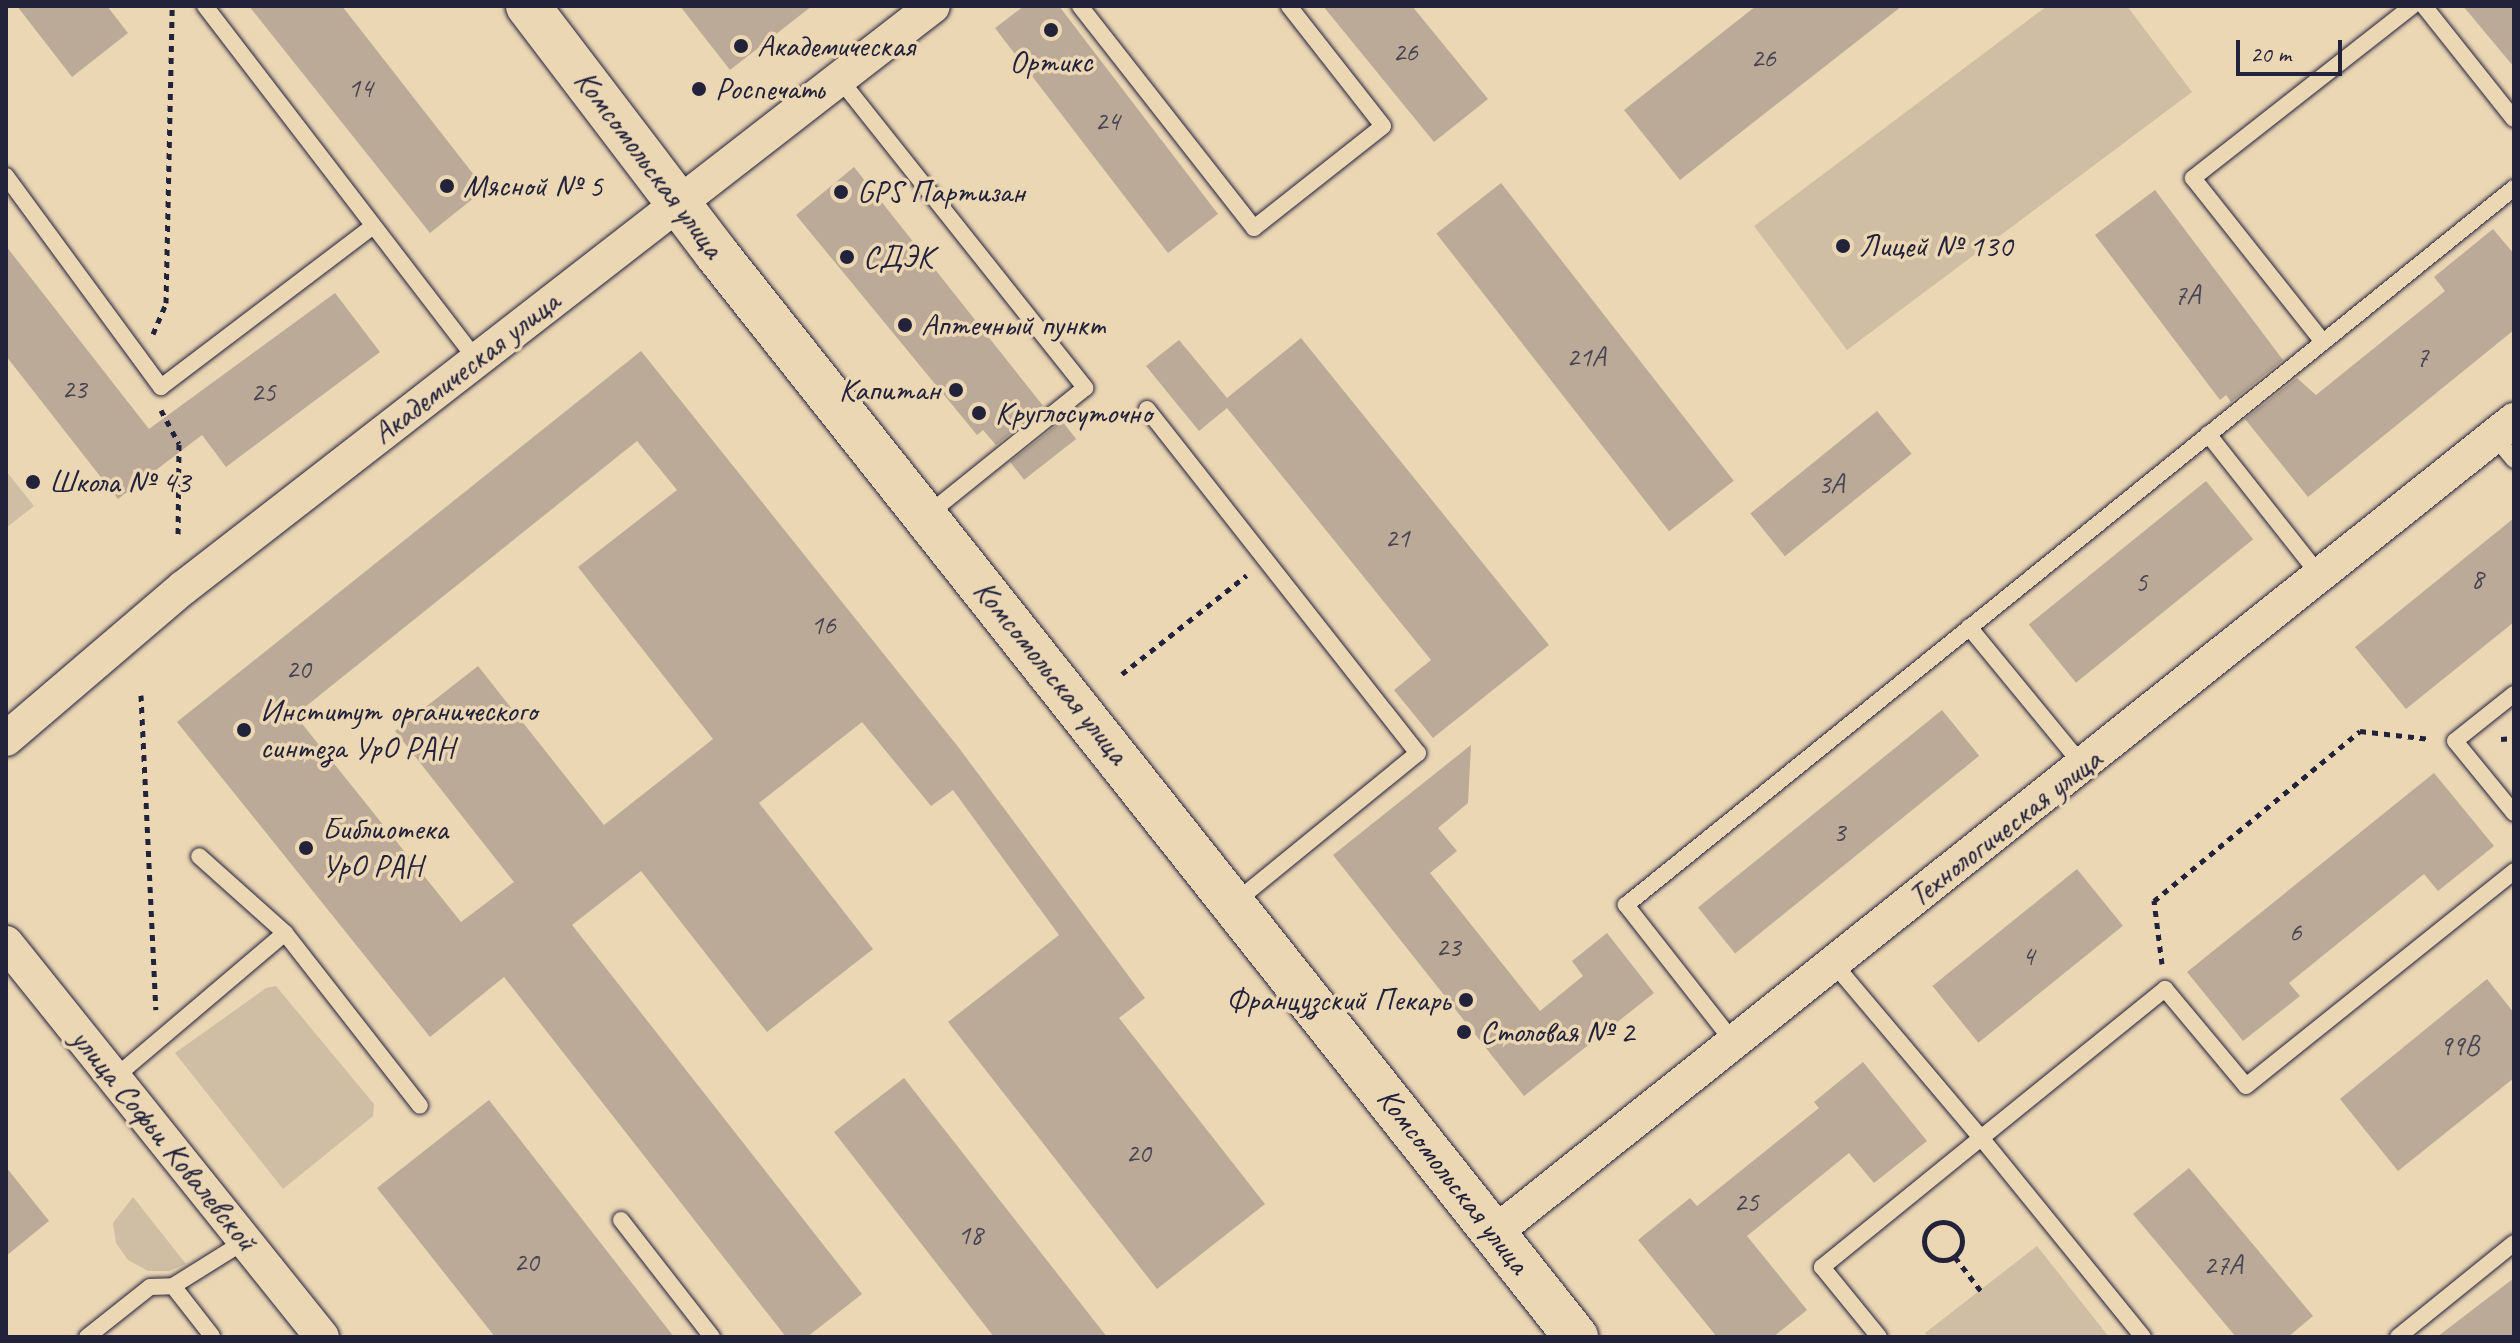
<!DOCTYPE html>
<html>
<head>
<meta charset="utf-8">
<style>
	body { margin:0 }
	#map { position:relative; width:2520px; height:1343px; overflow:hidden; background:#ecd7b5; font-family:Caveat,sans-serif }
	div>[style] { position:absolute }
	.green>* { inset:0; background:#cfbda4 }
	.building>* { inset:0; background:#baaa97; transform-origin:0 0 }
	.path>* { height:5px; margin-top:-2.5px; transform-origin:0; background:repeating-linear-gradient(90deg,#22223b 0 6px,transparent 0 12px) }
	.path>.ring { margin:-2.5px; padding:0; box-sizing:content-box; background:none; border:5px solid #22223b; border-radius:50% }
	.roads { filter:drop-shadow(0 0 2px #22223b) drop-shadow(0 0 2px #22223b) }
	.service>* { height:16px; margin:-8px; padding:0 8px; transform-origin:8px; border-radius:8px; background:#ecd7b5 }
	.minor>* { height:34px; margin:-17px; padding:0 17px; transform-origin:17px; border-radius:17px; background:#ecd7b5 }
	.secondary>* { height:44px; margin:-22px; padding:0 22px; transform-origin:22px; border-radius:22px; background:#ecd7b5 }
	.dots>* { width:22px; height:22px; translate:-50% -50%; box-sizing:border-box; border:4px solid #ecd7b5; border-radius:50% }
	span { translate:-50% -50%; white-space:nowrap; text-align:center; line-height:1.15; -webkit-text-stroke:7px #ecd7b5; paint-order:stroke }
	.number-label { font-size:28px; color:#484452 }
	.number-label span { -webkit-text-stroke-width:0 }
	.poi-label { font-size:32px; color:#22223b }
	.left { translate:0 -50%; text-align:left }
	.right { translate:-100% -50%; text-align:right }
	.street-label { font-size:32px; color:#22223b }
	.frame { position:absolute; inset:0; border:8px solid #22223b; pointer-events:none }
	.scale { position:absolute; left:2236px; top:40px; width:106px; height:36px; box-sizing:border-box; border:4px solid #22223b; border-top:0; padding-left:10px; font-size:24px; line-height:28px; white-space:nowrap; color:#22223b; -webkit-text-stroke:6px #ecd7b5; paint-order:stroke }
</style>
</head>
<body>
<div id="map">
	<div class="green">
		<i style="clip-path:polygon(2047px 6px,2127px 6px,2192px 92px,1847px 350px,1754px 226px)"></i>
		<i style="clip-path:polygon(6px 471px,34px 506px,6px 528px)"></i>
		<i style="clip-path:polygon(276px 986px,374px 1104px,373px 1116px,283px 1189px,175px 1053px,266px 988px)"></i>
		<i style="clip-path:polygon(133px 1197px,186px 1264px,169px 1271px,148px 1271px,128px 1260px,116px 1243px,113px 1223px)"></i>
		<i style="clip-path:polygon(2037px 1246px,2109px 1337px,1928px 1337px,1925px 1333px)"></i>
	</div>
	<div class="building">
		<i style="clip-path:polygon(17px 6px,107px 6px,128px 33px,72px 77px)"></i>
		<i style="clip-path:polygon(249px 6px,342px 6px,485px 189px,430px 233px)"></i>
		<i style="clip-path:polygon(680px 6px,812px 6px,730px 70px)"></i>
		<i style="clip-path:polygon(1024px 6px,1059px 6px,1218px 214px,1168px 253px,995px 28px)"></i>
		<i style="clip-path:polygon(1323px 6px,1412px 6px,1488px 99px,1434px 142px)"></i>
		<i style="clip-path:polygon(1756px 6px,1902px 6px,1680px 180px,1624px 110px)"></i>
		<i style="clip-path:polygon(2463px 6px,2514px 6px,2514px 67px)"></i>
		<i style="clip-path:polygon(854px 167px,1044px 407px,996px 445px,983px 430px,977px 435px,796px 215px)"></i>
		<i style="left:1501px;top:183px;width:378px;height:82px;rotate:52deg"></i>
		<i style="clip-path:polygon(2155px 190px,2283px 360px,2231px 402px,2226px 395px,2220px 400px,2095px 235px)"></i>
		<i style="clip-path:polygon(2493px 229px,2514px 254px,2514px 330px,2308px 497px,2245px 419px,2297px 378px,2316px 395px,2445px 291px,2434px 277px)"></i>
		<i style="clip-path:polygon(6px 246px,149px 429px,335px 293px,380px 352px,226px 467px,202px 435px,118px 499px,6px 356px)"></i>
		<i style="clip-path:polygon(1301px 338px,1549px 645px,1433px 738px,1394px 690px,1431px 660px,1227px 408px,1199px 431px,1146px 366px,1179px 340px,1227px 398px)"></i>
		<i style="clip-path:polygon(evenodd,641px 351px,959px 748px,1145px 998px,1119px 1018px,1265px 1204px,1157px 1289px,948px 1022px,1059px 935px,953px 790px,931px 806px,862px 722px,759px 803px,873px 949px,767px 1032px,641px 871px,572px 925px,862px 1294px,807px 1337px,786px 1337px,504px 977px,430px 1037px,177px 722px,641px 351px,637px 441px,677px 490px,578px 567px,713px 739px,604px 825px,478px 666px,395px 731px,514px 882px,461px 922px,295px 715px,637px 441px)"></i>
		<i style="left:1877px;top:411px;width:55px;height:163px;rotate:51deg"></i>
		<i style="left:1062px;top:421px;width:23px;height:66px;rotate:52deg"></i>
		<i style="left:2206px;top:481px;width:75px;height:228px;rotate:51deg"></i>
		<i style="clip-path:polygon(2514px 518px,2514px 622px,2406px 709px,2355px 647px)"></i>
		<i style="left:1942px;top:710px;width:59px;height:314px;rotate:51deg"></i>
		<i style="clip-path:polygon(1471px 745px,1468px 803px,1438px 828px,1457px 851px,1430px 873px,1540px 1011px,1583px 976px,1572px 961px,1607px 933px,1654px 993px,1524px 1096px,1333px 855px)"></i>
		<i style="clip-path:polygon(2434px 773px,2494px 846px,2438px 891px,2424px 874px,2289px 983px,2300px 996px,2243px 1041px,2187px 972px)"></i>
		<i style="left:2077px;top:869px;width:73px;height:186px;rotate:51deg"></i>
		<i style="clip-path:polygon(2487px 979px,2514px 1013px,2514px 1078px,2398px 1171px,2340px 1099px)"></i>
		<i style="clip-path:polygon(1863px 1062px,1927px 1141px,1874px 1183px,1849px 1153px,1747px 1236px,1807px 1310px,1773px 1337px,1717px 1337px,1638px 1240px,1690px 1198px,1697px 1206px,1819px 1108px,1814px 1102px)"></i>
		<i style="clip-path:polygon(904px 1078px,1107px 1337px,994px 1337px,834px 1132px)"></i>
		<i style="clip-path:polygon(489px 1100px,674px 1337px,495px 1337px,377px 1188px)"></i>
		<i style="clip-path:polygon(6px 1167px,49px 1221px,6px 1256px)"></i>
		<i style="clip-path:polygon(2189px 1168px,2313px 1316px,2288px 1337px,2236px 1337px,2133px 1214px)"></i>
		<i style="clip-path:polygon(2514px 1278px,2514px 1337px,2437px 1337px)"></i>
	</div>
	<div class="path">
		<i style="left:153px;top:334px;width:34px;rotate:-67deg"></i>
		<i style="left:166px;top:303px;width:297px;rotate:-88.8deg"></i>
		<i style="left:161px;top:410px;width:38px;rotate:62deg"></i>
		<i style="left:179px;top:444px;width:90px;rotate:90.6deg"></i>
		<i style="left:1122px;top:674px;width:159px;rotate:-38.4deg"></i>
		<i style="left:141px;top:695px;width:315px;rotate:87.3deg"></i>
		<i style="left:2501px;top:739px;width:13px;rotate:-4deg"></i>
		<i style="left:2162px;top:964px;width:64px;rotate:-97.2deg"></i>
		<i style="left:2154px;top:901px;width:267px;rotate:-39.5deg"></i>
		<i style="left:2360px;top:731px;width:71px;rotate:6.4deg"></i>
		<i class="ring" style="left:1924px;top:1222px;width:33px;height:33px"></i>
		<i style="left:1955px;top:1257px;width:43px;rotate:52.6deg"></i>
	</div>
	<div class="roads">
		<div class="service">
			<i style="left:205px;top:6px;width:446px;rotate:52.5deg"></i>
			<i style="left:1080px;top:6px;width:282px;rotate:51.9deg"></i>
			<i style="left:1254px;top:228px;width:164px;rotate:-38.3deg"></i>
			<i style="left:1383px;top:126px;width:152px;rotate:-128.1deg"></i>
			<i style="left:2424px;top:6px;width:144px;rotate:51.5deg"></i>
			<i style="left:842px;top:82px;width:391px;rotate:51.5deg"></i>
			<i style="left:1085px;top:388px;width:203px;rotate:141.2deg"></i>
			<i style="left:6px;top:176px;width:262px;rotate:53.7deg"></i>
			<i style="left:161px;top:387px;width:265px;rotate:-37.2deg"></i>
			<i style="left:2323px;top:342px;width:209px;rotate:-128.4deg"></i>
			<i style="left:2193px;top:178px;width:278px;rotate:-38.1deg"></i>
			<i style="left:1147px;top:409px;width:438px;rotate:51.8deg"></i>
			<i style="left:1418px;top:753px;width:236px;rotate:140.8deg"></i>
			<i style="left:2208px;top:434px;width:181px;rotate:51.7deg"></i>
			<i style="left:2494px;top:436px;width:31px;rotate:50deg"></i>
			<i style="left:1969px;top:627px;width:180px;rotate:50.6deg"></i>
			<i style="left:2514px;top:694px;width:75px;rotate:141.5deg"></i>
			<i style="left:2455px;top:741px;width:93px;rotate:50.7deg"></i>
			<i style="left:285px;top:933px;width:219px;rotate:52deg"></i>
			<i style="left:1834px;top:964px;width:228px;rotate:49.8deg"></i>
			<i style="left:1981px;top:1138px;width:205px;rotate:140.9deg"></i>
			<i style="left:1822px;top:1267px;width:90px;rotate:50.8deg"></i>
			<i style="left:1735px;top:1044px;width:177px;rotate:-128.1deg"></i>
			<i style="left:1626px;top:905px;width:1141px;rotate:-38.92deg"></i>
			<i style="left:114px;top:1078px;width:224px;rotate:-40.3deg"></i>
			<i style="left:285px;top:933px;width:115px;rotate:-138.2deg"></i>
			<i style="left:621px;top:1220px;width:148px;rotate:52.1deg"></i>
			<i style="left:173px;top:1286px;width:63px;rotate:52deg"></i>
			<i style="left:87px;top:1337px;width:80px;rotate:-38.4deg"></i>
			<i style="left:150px;top:1287px;width:23px;rotate:-2deg"></i>
			<i style="left:173px;top:1286px;width:85px;rotate:-32deg"></i>
			<i style="left:2143px;top:1337px;width:257px;rotate:-129.1deg"></i>
			<i style="left:1981px;top:1138px;width:237px;rotate:-39deg"></i>
			<i style="left:2165px;top:989px;width:126px;rotate:50.1deg"></i>
			<i style="left:2246px;top:1086px;width:344px;rotate:-38.7deg"></i>
			<i style="left:2398px;top:1337px;width:149px;rotate:-39deg"></i>
		</div>
		<div class="minor">
			<i style="left:6px;top:739px;width:233px;rotate:-40.5deg"></i>
			<i style="left:183px;top:588px;width:949px;rotate:-37.81deg"></i>
			<i style="left:6px;top:943px;width:505px;rotate:51.27deg"></i>
			<i style="left:1493px;top:1234px;width:1306px;rotate:-38.56deg"></i>
		</div>
		<div class="secondary">
			<i style="left:528px;top:6px;width:310px;rotate:52.7deg"></i>
			<i style="left:716px;top:253px;width:1384px;rotate:51.57deg"></i>
		</div>
	</div>
	<div class="dots">
		<i style="left:1051px;top:30px;background:#22223b"></i>
		<i style="left:741px;top:46px;background:#22223b"></i>
		<i style="left:699px;top:89px;background:#22223b"></i>
		<i style="left:447px;top:186px;background:#22223b"></i>
		<i style="left:841px;top:192px;background:#22223b"></i>
		<i style="left:1843px;top:246px;background:#22223b"></i>
		<i style="left:847px;top:257px;background:#22223b"></i>
		<i style="left:905px;top:325px;background:#22223b"></i>
		<i style="left:956px;top:390px;background:#22223b"></i>
		<i style="left:979px;top:413px;background:#22223b"></i>
		<i style="left:33px;top:482px;background:#22223b"></i>
		<i style="left:244px;top:730px;background:#22223b"></i>
		<i style="left:306px;top:848px;background:#22223b"></i>
		<i style="left:1466px;top:1000px;background:#22223b"></i>
		<i style="left:1464px;top:1032px;background:#22223b"></i>
	</div>
	<div class="number-label">
		<span style="left:1405px;top:52px">26</span>
		<span style="left:1763px;top:58px">26</span>
		<span style="left:360px;top:88px">14</span>
		<span style="left:1107px;top:121px">24</span>
		<span style="left:2187px;top:295px">7А</span>
		<span style="left:1586px;top:357px">21А</span>
		<span style="left:2422px;top:357px">7</span>
		<span style="left:74px;top:389px">23</span>
		<span style="left:263px;top:392px">25</span>
		<span style="left:1831px;top:484px">3А</span>
		<span style="left:1397px;top:538px">21</span>
		<span style="left:2477px;top:579px">8</span>
		<span style="left:2141px;top:582px">5</span>
		<span style="left:823px;top:625px">16</span>
		<span style="left:298px;top:669px">20</span>
		<span style="left:1839px;top:832px">3</span>
		<span style="left:2295px;top:932px">6</span>
		<span style="left:1448px;top:947px">23</span>
		<span style="left:2028px;top:956px">4</span>
		<span style="left:2459px;top:1046px">99В</span>
		<span style="left:1138px;top:1153px">20</span>
		<span style="left:1746px;top:1202px">25</span>
		<span style="left:970px;top:1235px">18</span>
		<span style="left:526px;top:1262px">20</span>
		<span style="left:2223px;top:1265px">27А</span>
	</div>
	<div class="poi-label">
		<span class="left" style="left:757px;top:46px">Академическая</span>
		<span style="left:1051px;top:62px">Ортикс</span>
		<span class="left" style="left:715px;top:89px">Роспечать</span>
		<span class="left" style="left:463px;top:186px">Мясной № 5</span>
		<span class="left" style="left:857px;top:192px">GPS Партизан</span>
		<span class="left" style="left:1859px;top:246px">Лицей № 130</span>
		<span class="left" style="left:863px;top:257px">СДЭК</span>
		<span class="left" style="left:921px;top:325px">Аптечный пункт</span>
		<span class="right" style="left:940px;top:390px">Капитан</span>
		<span class="left" style="left:995px;top:413px">Круглосуточно</span>
		<span class="left" style="left:49px;top:482px">Школа № 43</span>
		<span class="left" style="left:260px;top:730px">Институт органического<br>синтеза УрО РАН</span>
		<span class="left" style="left:322px;top:848px">Библиотека<br>УрО РАН</span>
		<span class="right" style="left:1450px;top:1000px">Французский Пекарь</span>
		<span class="left" style="left:1480px;top:1032px">Столовая № 2</span>
	</div>
	<div class="street-label">
		<span style="left:649px;top:164px;rotate:53deg">Комсомольская улица</span>
		<span style="left:466px;top:368px;rotate:-38deg">Академическая улица</span>
		<span style="left:1051px;top:672px;rotate:51deg">Комсомольская улица</span>
		<span style="left:2005px;top:828px;rotate:-38deg">Технологическая улица</span>
		<span style="left:164px;top:1140px;rotate:51deg">улица Софьи Ковалевской</span>
		<span style="left:1453px;top:1181px;rotate:52deg">Комсомольская улица</span>
	</div>
	<div class="frame"></div>
	<div class="scale">20 m</div>
</div>
</body>
</html>
